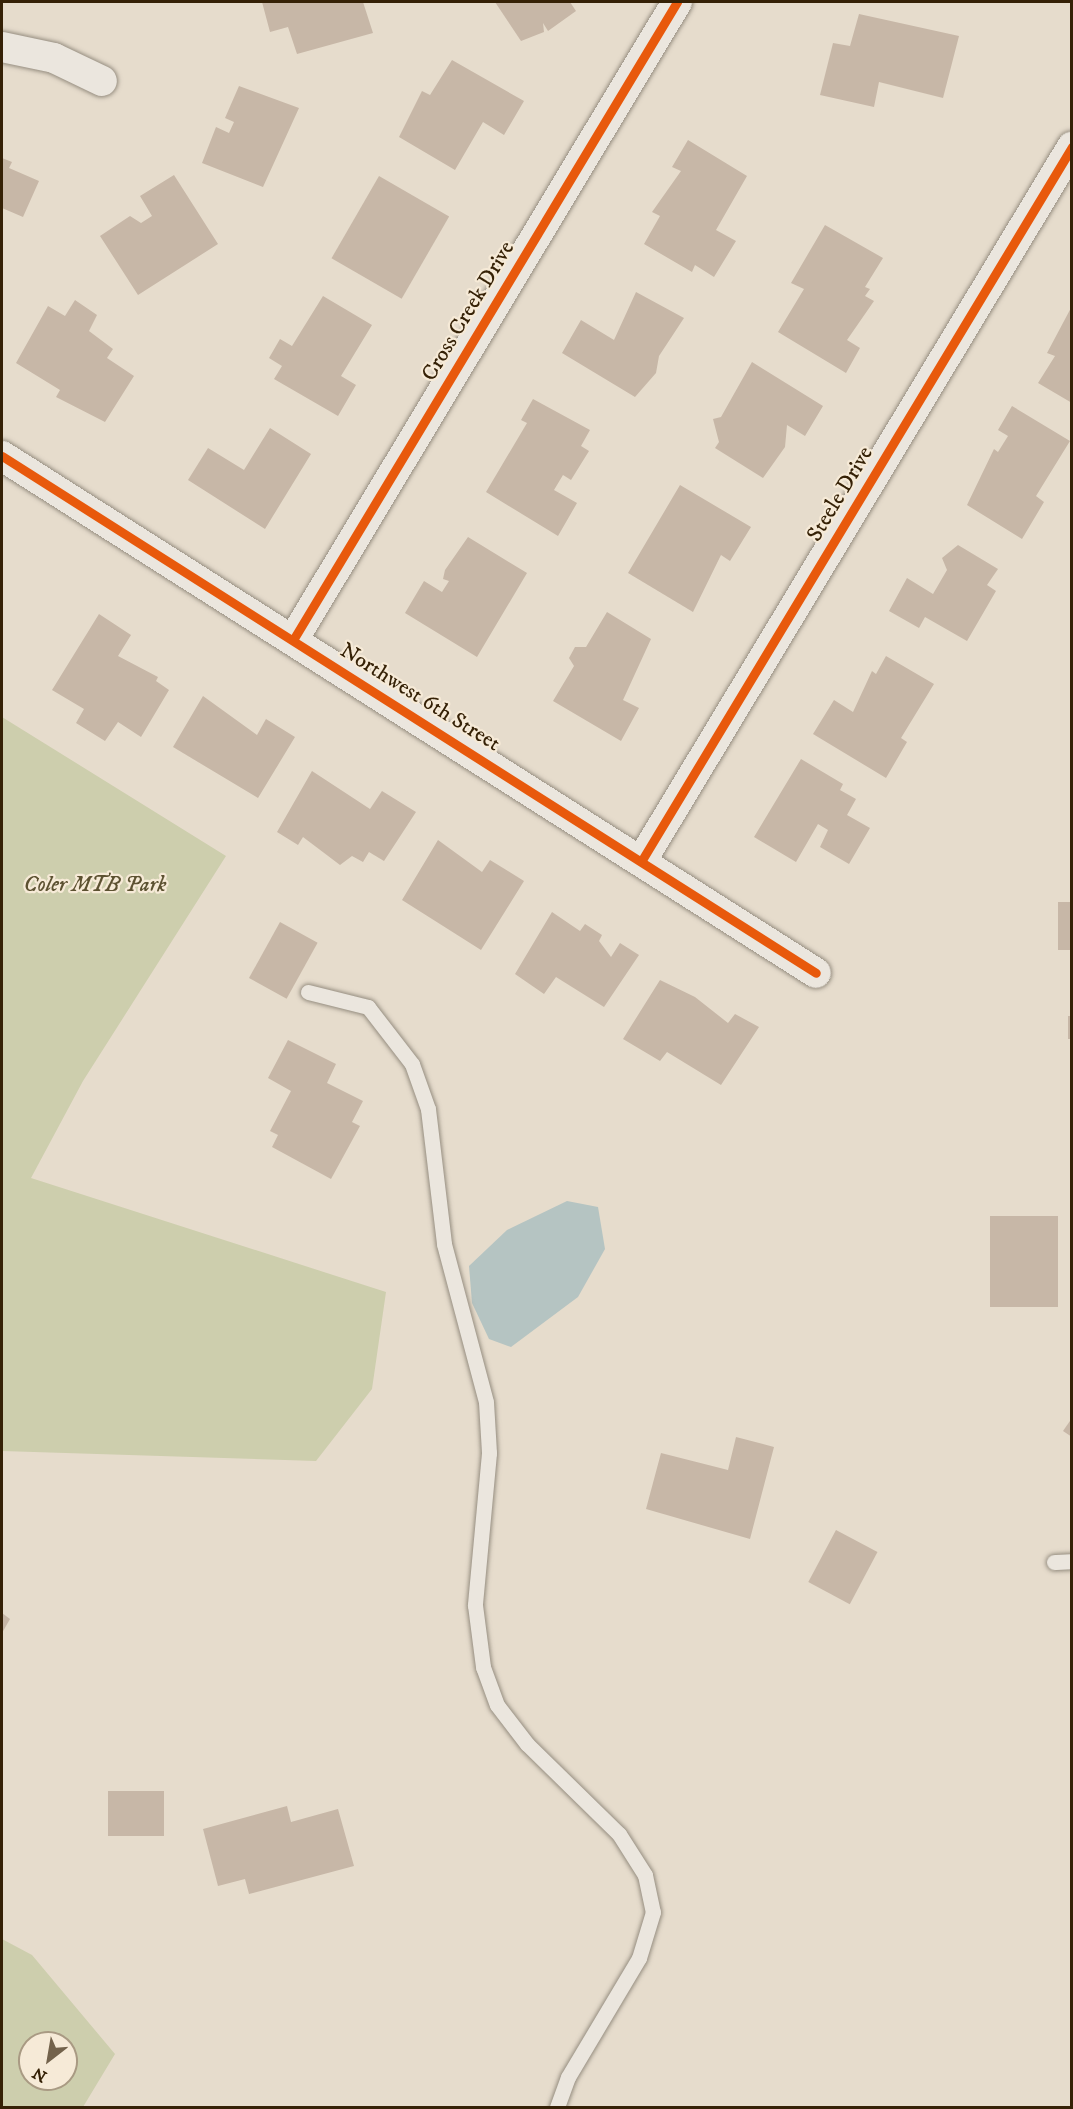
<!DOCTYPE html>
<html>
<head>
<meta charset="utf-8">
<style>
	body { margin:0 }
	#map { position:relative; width:1073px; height:2109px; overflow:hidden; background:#e6dccc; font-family:"IM FELL DW Pica",serif }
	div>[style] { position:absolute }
	.green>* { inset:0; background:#cdcead }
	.water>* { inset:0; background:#b5c4c2 }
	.building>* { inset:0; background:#c7b7a7; transform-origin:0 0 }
	.roads { filter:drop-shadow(0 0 2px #968e81) drop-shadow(0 0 2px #968e81) }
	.service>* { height:15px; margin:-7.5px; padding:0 7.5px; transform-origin:7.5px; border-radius:7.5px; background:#ebe6de }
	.minor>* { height:30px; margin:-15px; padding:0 15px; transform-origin:15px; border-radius:15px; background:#ebe6de }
	.cycleway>* { height:9px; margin:-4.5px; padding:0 4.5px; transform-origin:4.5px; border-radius:4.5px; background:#e8590c }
	span { translate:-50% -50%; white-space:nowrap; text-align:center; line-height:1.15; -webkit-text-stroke:4.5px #f6ead7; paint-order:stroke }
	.street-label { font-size:22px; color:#352106 }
	.park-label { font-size:22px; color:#5c5131; font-style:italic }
	.frame { position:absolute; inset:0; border:3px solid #352106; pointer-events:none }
	.north { position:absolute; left:18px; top:2031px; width:60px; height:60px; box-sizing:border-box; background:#f6ead7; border:2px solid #a99a83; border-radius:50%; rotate:211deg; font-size:16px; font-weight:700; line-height:24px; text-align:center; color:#352106 }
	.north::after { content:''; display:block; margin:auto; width:21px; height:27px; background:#73624b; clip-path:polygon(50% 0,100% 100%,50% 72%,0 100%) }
</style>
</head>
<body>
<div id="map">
	<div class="green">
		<i style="clip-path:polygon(2px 717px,226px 856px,83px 1081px,31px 1178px,386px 1292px,372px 1389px,316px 1461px,2px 1451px)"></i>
		<i style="clip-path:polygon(evenodd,2px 1939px,32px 1955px,115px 2054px,83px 2107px,2px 2107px,2px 1939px,30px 2043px,66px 2043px,66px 2079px,30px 2079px,30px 2043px)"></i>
	</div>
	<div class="water">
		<i style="clip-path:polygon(567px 1201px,598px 1207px,605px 1249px,578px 1297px,511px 1347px,489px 1339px,472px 1303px,469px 1266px,507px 1230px)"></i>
	</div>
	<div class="building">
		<i style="clip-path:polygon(262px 2px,363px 2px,373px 33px,297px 54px,288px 27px,270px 32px)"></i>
		<i style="clip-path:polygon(495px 2px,570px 2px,576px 11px,548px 31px,543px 23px,544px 32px,521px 41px)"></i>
		<i style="clip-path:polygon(859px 14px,959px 36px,943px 98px,879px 82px,874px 107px,820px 95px,833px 43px,850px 46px)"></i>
		<i style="clip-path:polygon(452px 60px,524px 101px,504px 135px,483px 122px,455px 170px,399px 137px,422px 91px,430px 95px)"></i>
		<i style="clip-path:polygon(239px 86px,299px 108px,263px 187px,202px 163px,216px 127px,229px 133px,234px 122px,225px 118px)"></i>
		<i style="clip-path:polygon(688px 140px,747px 176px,716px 230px,736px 241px,714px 277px,695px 265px,692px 272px,644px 244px,660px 216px,652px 212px,681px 171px,672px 167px)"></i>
		<i style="clip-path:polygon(2px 158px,12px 162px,9px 168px,39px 181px,23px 217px,2px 208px)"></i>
		<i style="clip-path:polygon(174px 175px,218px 244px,138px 295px,100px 236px,130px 216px,141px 223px,152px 216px,140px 196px)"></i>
		<i style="left:379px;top:176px;width:81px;height:95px;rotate:30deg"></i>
		<i style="clip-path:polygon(825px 225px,883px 258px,865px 287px,870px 289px,865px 296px,874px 301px,847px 340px,860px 348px,846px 373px,778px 332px,804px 289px,791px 283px)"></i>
		<i style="clip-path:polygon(636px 292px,684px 318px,659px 356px,656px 373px,635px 397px,562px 353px,581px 320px,614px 340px)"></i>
		<i style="clip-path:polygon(323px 296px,372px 325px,341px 376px,356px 385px,338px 416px,274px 379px,282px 366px,269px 358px,280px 339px,292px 346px)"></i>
		<i style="clip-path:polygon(75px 300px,97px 315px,89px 331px,113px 349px,107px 358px,134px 376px,105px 422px,56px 397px,60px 390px,16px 363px,48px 306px,65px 316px)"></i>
		<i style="clip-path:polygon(1072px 306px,1072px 403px,1038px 383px,1055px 356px,1047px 353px)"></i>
		<i style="clip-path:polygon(752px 362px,823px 406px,805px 436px,787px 425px,785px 447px,763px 478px,715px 448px,719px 442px,713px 419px,721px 417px)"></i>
		<i style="clip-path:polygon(533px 399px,590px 430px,581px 446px,589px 451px,571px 480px,563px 475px,554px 490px,577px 503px,558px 536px,486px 492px,527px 423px,521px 420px)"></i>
		<i style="clip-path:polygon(1012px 406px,1070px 441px,1036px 496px,1044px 502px,1022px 539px,967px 505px,994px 449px,998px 452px,1008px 436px,998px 430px)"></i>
		<i style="clip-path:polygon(270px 428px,311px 454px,265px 529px,188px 480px,208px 448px,244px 470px)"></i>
		<i style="clip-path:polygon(680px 485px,751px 527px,730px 561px,721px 555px,693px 612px,628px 573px)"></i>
		<i style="clip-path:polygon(468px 537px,527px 573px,477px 657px,405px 613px,424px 581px,442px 592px,449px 581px,443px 579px,445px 570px)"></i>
		<i style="clip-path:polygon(958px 545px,998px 569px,987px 585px,996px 591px,967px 641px,925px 617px,919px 628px,889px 611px,907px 578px,933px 594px,947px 570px,942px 558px)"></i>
		<i style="clip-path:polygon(607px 612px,651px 639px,623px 700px,639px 708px,621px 741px,553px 701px,574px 666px,569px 658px,575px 647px,586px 647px)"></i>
		<i style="clip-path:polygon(99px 614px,131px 635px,118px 656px,158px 677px,156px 681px,169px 690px,141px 737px,118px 722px,105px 741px,76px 723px,84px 709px,52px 690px)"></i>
		<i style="clip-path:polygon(886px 656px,934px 684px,901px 738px,907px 742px,886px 778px,813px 734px,834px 700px,853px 712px,872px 671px,876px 674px)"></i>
		<i style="clip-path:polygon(203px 696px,257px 735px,266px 719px,295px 737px,258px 798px,173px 747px)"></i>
		<i style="clip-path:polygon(801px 759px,843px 784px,840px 790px,856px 799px,847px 815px,870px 828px,849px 864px,820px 847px,828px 830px,818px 824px,796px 862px,754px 837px)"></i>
		<i style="clip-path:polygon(312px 771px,370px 809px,382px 791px,416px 812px,384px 861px,369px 852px,363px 862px,352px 856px,340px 865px,303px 837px,298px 845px,277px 832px)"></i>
		<i style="clip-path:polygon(438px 840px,482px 872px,490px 860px,524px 881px,481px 950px,402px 900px)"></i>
		<i style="left:1058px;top:902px;width:14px;height:48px"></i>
		<i style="clip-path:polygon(552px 912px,580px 931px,585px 924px,602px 935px,599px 941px,611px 957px,620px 943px,639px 955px,604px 1007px,556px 977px,544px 994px,515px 974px)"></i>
		<i style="left:280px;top:922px;width:43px;height:64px;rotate:29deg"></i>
		<i style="clip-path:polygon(660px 980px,695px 997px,728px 1023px,735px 1014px,759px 1027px,721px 1085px,667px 1052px,660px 1061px,623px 1039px)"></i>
		<i style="left:1068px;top:1016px;width:4px;height:23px"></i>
		<i style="clip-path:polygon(288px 1040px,336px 1064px,327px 1083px,363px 1101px,352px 1122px,360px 1126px,331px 1179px,272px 1147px,278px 1135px,270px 1131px,291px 1091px,268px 1078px)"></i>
		<i style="left:990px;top:1216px;width:68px;height:91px"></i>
		<i style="clip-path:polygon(1072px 1418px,1072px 1437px,1063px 1431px)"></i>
		<i style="clip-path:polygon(736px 1437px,774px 1447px,750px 1539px,646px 1509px,661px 1453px,728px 1470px)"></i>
		<i style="left:836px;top:1530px;width:47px;height:59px;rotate:28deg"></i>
		<i style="clip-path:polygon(2px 1613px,10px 1619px,2px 1633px)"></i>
		<i style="left:108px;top:1791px;width:56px;height:45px"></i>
		<i style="clip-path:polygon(287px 1806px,291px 1822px,338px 1809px,354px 1866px,249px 1894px,245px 1879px,218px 1886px,203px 1829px)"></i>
	</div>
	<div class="roads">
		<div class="service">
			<i style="left:308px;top:992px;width:62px;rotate:14deg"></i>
			<i style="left:368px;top:1007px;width:72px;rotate:52.3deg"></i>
			<i style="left:412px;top:1064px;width:48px;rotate:70.4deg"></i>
			<i style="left:428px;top:1109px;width:136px;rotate:83.2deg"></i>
			<i style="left:444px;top:1244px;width:163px;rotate:75.1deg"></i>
			<i style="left:486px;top:1402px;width:51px;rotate:86.6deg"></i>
			<i style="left:489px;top:1453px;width:153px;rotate:95.3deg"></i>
			<i style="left:475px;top:1605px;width:63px;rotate:82.6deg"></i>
			<i style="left:483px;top:1667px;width:40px;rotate:69.8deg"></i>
			<i style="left:497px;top:1705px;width:49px;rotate:52.4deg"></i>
			<i style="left:527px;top:1744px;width:129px;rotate:44.4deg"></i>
			<i style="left:619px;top:1834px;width:49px;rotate:57.6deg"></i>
			<i style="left:645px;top:1875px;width:38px;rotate:78deg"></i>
			<i style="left:653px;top:1912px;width:48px;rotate:106.9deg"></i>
			<i style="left:639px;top:1958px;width:139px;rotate:120.8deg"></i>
			<i style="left:568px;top:2077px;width:33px;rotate:110deg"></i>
			<i style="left:1054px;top:1562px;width:18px;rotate:-3deg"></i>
		</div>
		<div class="minor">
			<i style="left:2px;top:47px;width:53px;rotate:11.9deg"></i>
			<i style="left:54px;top:58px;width:53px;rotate:25.6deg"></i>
			<i style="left:2px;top:456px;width:964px;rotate:32.42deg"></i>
			<i style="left:293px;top:640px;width:745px;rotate:-58.96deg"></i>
			<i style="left:642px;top:860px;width:833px;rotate:-58.91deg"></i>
		</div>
	</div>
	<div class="cycleway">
		<i style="left:2px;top:456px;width:964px;rotate:32.42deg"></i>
		<i style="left:293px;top:640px;width:745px;rotate:-58.96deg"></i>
		<i style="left:642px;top:860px;width:833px;rotate:-58.91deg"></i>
	</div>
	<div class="street-label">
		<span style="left:468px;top:311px;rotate:-59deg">Cross Creek Drive</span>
		<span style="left:840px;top:494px;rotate:-59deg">Steele Drive</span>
		<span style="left:420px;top:697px;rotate:32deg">Northwest 6th Street</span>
	</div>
	<div class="park-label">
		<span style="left:95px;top:885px">Coler MTB Park</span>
	</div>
	<div class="frame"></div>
	<div class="north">N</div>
</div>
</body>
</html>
